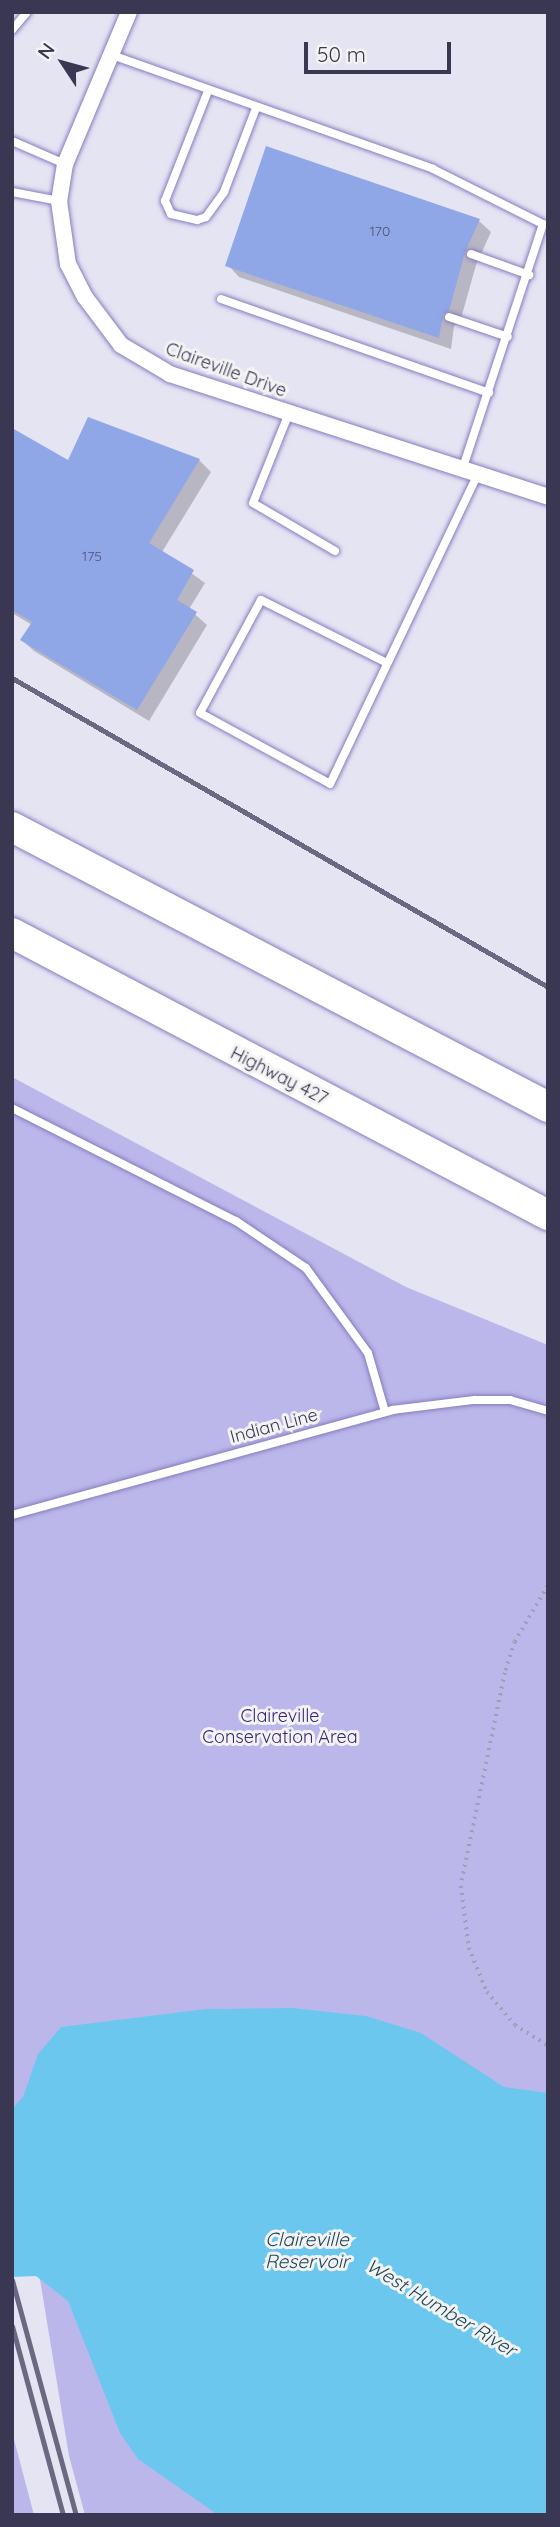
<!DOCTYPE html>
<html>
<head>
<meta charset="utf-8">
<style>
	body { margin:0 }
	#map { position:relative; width:560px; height:2527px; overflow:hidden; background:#e5e4f3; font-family:Quicksand,sans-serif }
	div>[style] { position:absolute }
	.green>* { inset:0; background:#bcb7eb }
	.water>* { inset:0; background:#6cc7ef }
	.shadow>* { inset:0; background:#0003 }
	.building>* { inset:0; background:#8fa6e7 }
	.path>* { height:3.5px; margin-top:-1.75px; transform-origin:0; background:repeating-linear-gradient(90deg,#a09eb3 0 2px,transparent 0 7px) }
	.roads { filter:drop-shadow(0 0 2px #857dbf) drop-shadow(0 0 2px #857dbf) }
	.lane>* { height:8px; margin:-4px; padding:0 4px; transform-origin:4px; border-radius:4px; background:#fff }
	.street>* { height:16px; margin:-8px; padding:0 8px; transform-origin:8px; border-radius:8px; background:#fff }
	.highway>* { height:30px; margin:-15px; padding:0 15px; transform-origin:15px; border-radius:15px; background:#fff }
	.rail>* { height:5px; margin:-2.5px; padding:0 2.5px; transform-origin:2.5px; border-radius:2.5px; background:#6b6981 }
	span { translate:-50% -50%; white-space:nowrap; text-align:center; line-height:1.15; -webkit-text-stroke:6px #f3f3f3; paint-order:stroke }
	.number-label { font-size:14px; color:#4f5378 }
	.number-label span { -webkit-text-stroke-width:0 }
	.street-label { font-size:18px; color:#3a3753 }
	.park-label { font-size:18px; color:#3a2478 }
	.water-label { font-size:19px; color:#1d4556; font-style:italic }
	.frame { position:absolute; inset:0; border:14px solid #3a3753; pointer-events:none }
	.north { position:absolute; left:28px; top:28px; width:70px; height:70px; -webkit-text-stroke:5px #f3f3f3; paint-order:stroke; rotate:306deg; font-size:19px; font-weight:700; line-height:28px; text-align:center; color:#3a3753 }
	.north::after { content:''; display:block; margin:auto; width:24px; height:32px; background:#3a3753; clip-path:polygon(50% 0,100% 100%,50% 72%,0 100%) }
	.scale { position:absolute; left:304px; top:42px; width:147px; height:32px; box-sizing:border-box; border:4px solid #3a3753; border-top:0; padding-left:9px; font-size:21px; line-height:24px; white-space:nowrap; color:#3a3753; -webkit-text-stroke:5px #f3f3f3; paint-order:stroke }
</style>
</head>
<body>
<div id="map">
	<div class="green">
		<i style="clip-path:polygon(12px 1077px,406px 1287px,548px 1345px,548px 2515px,85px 2515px,69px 2456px,12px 2109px)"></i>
		<i style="clip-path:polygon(12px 2432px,34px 2515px,12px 2515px)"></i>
	</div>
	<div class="water">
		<i style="clip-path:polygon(292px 2008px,366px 2016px,421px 2033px,504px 2087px,548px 2093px,548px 2515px,218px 2515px,138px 2459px,120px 2433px,68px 2301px,36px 2276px,12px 2277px,12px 2109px,23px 2097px,38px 2054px,61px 2027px,206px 2009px)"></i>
	</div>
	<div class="shadow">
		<i style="clip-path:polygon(479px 221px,491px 232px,476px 265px,460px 322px,454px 326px,451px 349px,239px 277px,228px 265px)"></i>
		<i style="clip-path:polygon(12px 430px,69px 462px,199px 460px,211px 472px,162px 552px,205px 583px,189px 609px,207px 625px,149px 721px,34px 651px,22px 640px,32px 625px,12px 613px)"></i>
	</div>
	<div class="building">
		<i style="clip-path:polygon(266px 146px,480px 219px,465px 252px,449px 311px,443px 314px,439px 338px,225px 266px)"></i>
		<i style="clip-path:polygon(88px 417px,200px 459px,149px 543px,194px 570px,177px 600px,197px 612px,137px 710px,20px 640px,32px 622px,12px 610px,12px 428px,68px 460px)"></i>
	</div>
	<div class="path">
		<i style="left:548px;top:1586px;width:65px;rotate:120.5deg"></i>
		<i style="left:515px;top:1642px;width:33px;rotate:108deg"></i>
		<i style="left:505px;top:1673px;width:217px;rotate:101.7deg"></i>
		<i style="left:461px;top:1886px;width:63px;rotate:82.6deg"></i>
		<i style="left:469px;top:1948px;width:48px;rotate:67.8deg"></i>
		<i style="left:487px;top:1992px;width:43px;rotate:49.7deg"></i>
		<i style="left:515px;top:2025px;width:39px;rotate:32deg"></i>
	</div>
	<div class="roads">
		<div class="lane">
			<i style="left:12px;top:30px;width:23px;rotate:-50deg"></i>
			<i style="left:109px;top:54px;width:344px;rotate:19.5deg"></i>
			<i style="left:433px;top:169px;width:123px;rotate:26.6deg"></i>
			<i style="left:543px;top:224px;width:259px;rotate:108.2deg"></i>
			<i style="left:208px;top:91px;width:118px;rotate:111.4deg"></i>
			<i style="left:165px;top:201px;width:14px;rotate:65deg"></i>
			<i style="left:171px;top:214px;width:27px;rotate:13deg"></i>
			<i style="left:197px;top:220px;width:9px;rotate:-18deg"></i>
			<i style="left:206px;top:217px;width:31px;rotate:-54deg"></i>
			<i style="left:224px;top:192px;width:90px;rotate:-69.1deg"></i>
			<i style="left:12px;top:141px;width:58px;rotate:23.5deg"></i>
			<i style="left:12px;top:192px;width:48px;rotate:10.8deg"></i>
			<i style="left:471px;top:254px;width:62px;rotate:19.9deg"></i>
			<i style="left:221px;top:299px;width:284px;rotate:19.3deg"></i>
			<i style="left:449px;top:317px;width:62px;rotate:18.7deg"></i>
			<i style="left:289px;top:413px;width:97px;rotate:111.8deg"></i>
			<i style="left:253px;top:503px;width:95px;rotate:30.3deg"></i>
			<i style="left:387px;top:663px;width:141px;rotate:-153.4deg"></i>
			<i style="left:261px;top:600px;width:128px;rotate:118.4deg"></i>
			<i style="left:200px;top:713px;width:148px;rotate:28.6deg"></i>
			<i style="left:330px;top:784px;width:344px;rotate:-64.5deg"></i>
			<i style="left:12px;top:1108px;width:251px;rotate:26.8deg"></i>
			<i style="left:236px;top:1221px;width:84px;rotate:33.9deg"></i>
			<i style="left:306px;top:1268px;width:105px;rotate:53.9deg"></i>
			<i style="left:368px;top:1353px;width:61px;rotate:73.9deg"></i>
			<i style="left:12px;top:1515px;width:394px;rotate:-15.4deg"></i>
			<i style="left:392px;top:1410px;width:83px;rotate:-7deg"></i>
			<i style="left:474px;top:1400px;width:36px"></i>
			<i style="left:510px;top:1400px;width:40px;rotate:16deg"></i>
		</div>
		<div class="street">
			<i style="left:129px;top:12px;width:165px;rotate:112.8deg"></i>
			<i style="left:65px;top:164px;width:37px;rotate:99deg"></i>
			<i style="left:59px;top:201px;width:64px;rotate:81.9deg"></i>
			<i style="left:68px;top:264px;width:37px;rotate:63deg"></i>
			<i style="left:85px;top:297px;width:60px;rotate:53.1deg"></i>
			<i style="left:121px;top:345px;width:57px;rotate:30.6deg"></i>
			<i style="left:170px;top:374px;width:398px;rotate:18deg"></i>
		</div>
		<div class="highway">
			<i style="left:12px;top:827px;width:605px;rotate:27.58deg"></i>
			<i style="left:12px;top:933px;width:606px;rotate:27.75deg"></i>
		</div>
	</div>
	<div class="rail">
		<i style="left:12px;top:678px;width:619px;rotate:29.96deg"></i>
		<i style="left:12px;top:2280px;width:244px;rotate:74.8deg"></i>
		<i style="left:12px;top:2326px;width:196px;rotate:74.9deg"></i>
	</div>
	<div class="number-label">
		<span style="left:380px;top:231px">170</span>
		<span style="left:92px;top:556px">175</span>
	</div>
	<div class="street-label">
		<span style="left:226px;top:370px;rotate:20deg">Claireville Drive</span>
		<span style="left:279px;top:1076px;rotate:27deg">Highway 427</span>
		<span style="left:274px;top:1426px;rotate:-15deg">Indian Line</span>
	</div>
	<div class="park-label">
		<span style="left:280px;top:1727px">Claireville<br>Conservation Area</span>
	</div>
	<div class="water-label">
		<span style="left:307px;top:2251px">Claireville<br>Reservoir</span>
		<span style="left:441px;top:2308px;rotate:31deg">West Humber River</span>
	</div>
	<div class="frame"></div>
	<div class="north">N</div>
	<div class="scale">50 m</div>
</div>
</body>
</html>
